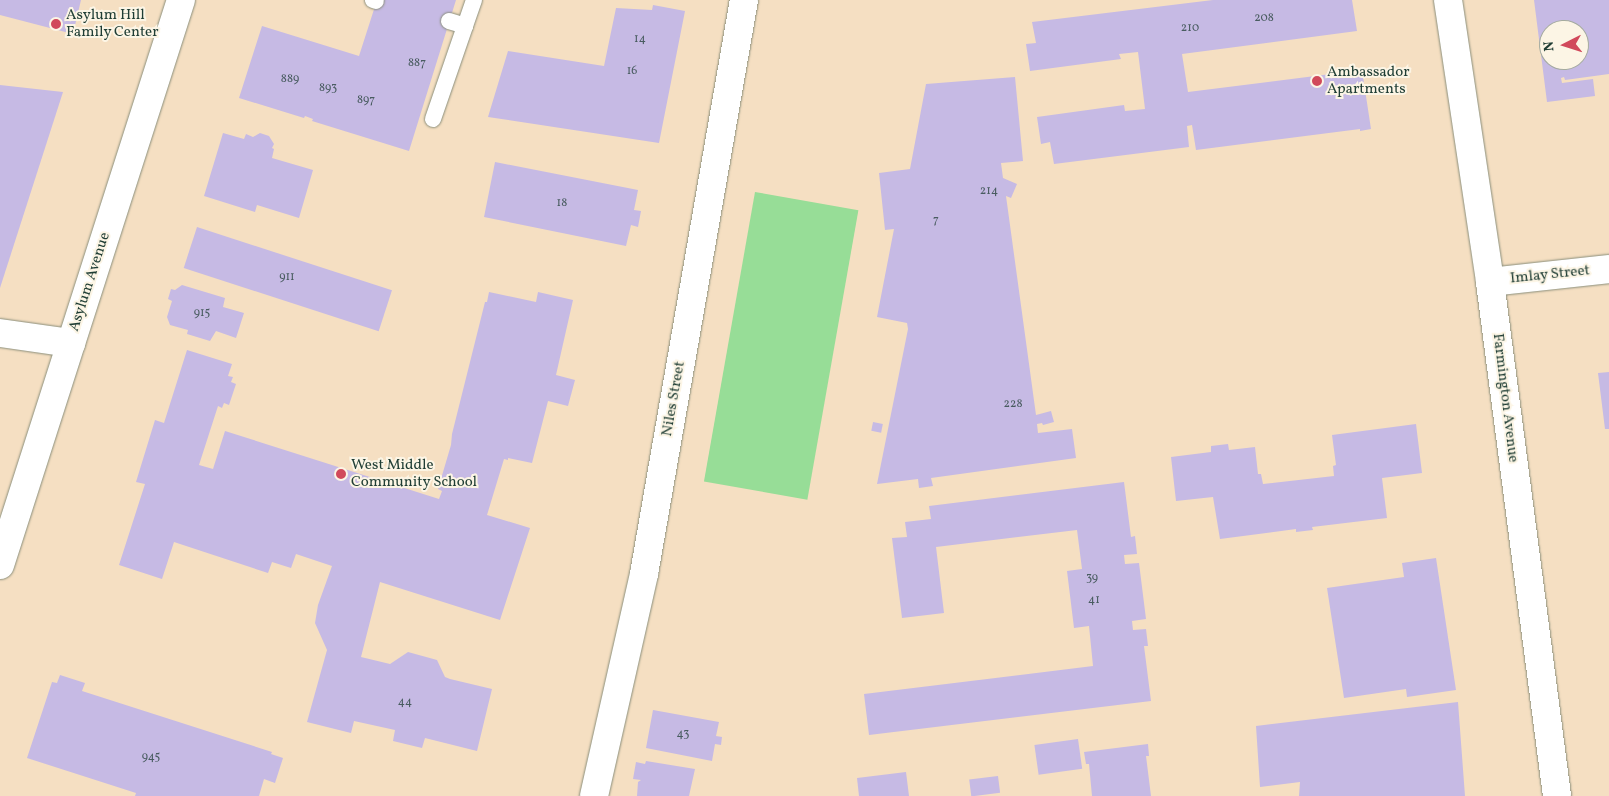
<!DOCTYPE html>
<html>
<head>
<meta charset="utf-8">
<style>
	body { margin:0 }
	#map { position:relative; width:1609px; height:796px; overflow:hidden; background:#f5dfc2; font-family:Vollkorn,serif }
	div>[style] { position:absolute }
	.green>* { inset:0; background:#97dd97; transform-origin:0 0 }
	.building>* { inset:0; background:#c6bae4; transform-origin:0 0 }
	.roads { filter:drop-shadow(0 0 1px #8a8e7b) drop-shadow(0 0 1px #8a8e7b) }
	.lane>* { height:16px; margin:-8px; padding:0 8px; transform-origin:8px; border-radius:8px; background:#fff }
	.street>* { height:28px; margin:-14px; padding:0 14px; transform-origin:14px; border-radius:14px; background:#fff }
	.secondary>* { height:28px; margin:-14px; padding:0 14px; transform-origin:14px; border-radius:14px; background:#fff }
	.primary>* { height:28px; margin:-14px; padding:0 14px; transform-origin:14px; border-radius:14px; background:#fff }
	.dots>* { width:14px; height:14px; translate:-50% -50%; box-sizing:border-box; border:2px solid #fcf5e5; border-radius:50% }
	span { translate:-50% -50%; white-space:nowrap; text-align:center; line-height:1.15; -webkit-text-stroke:4px #fcf5e5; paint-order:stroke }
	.number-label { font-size:12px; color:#495c60 }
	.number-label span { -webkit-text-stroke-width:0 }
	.poi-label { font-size:15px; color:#1f3d34 }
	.left { translate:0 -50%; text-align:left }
	.street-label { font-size:15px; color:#1f3d34 }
	.north { position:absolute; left:1539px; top:20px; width:50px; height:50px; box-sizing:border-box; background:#fcf5e5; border:1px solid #a4ab9e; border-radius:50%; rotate:265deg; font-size:14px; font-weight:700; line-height:20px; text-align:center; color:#1f3d34 }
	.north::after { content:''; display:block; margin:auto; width:18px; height:22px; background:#d1495b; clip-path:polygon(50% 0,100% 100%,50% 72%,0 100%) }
</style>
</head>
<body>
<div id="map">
	<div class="green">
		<i style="left:755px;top:192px;width:105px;height:294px;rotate:10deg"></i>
	</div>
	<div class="building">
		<i style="clip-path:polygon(0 0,81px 0,73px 34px,0 15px)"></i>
		<i style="clip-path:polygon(377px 0,456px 0,409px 151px,312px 121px,313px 119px,305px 116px,304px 118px,239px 98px,262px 26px,359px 56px)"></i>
		<i style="clip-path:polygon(1213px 0,1352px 0,1357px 31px,1182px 54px,1188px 92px,1362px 70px,1371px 129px,1360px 131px,1360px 129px,1196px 150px,1192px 125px,1187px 126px,1189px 147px,1054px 164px,1050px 142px,1041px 144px,1037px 117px,1124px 105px,1125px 111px,1145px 109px,1138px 52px,1119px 54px,1121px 59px,1030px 71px,1026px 44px,1036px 43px,1032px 22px)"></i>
		<i style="clip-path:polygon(evenodd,1534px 0,1609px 0,1609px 74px,1565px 80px,1564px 77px,1561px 78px,1562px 83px,1593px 79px,1595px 96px,1547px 102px,1534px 0,1549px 30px,1579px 30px,1579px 60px,1549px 60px,1549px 30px)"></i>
		<i style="clip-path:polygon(653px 5px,685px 11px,659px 143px,488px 117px,508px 51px,604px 66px,616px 8px,652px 10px)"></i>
		<i style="clip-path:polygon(1015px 77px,1023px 161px,1001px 163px,1003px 178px,1017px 184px,1011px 198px,1006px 196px,1036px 415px,1051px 411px,1054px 422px,1043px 425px,1042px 423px,1037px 424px,1038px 433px,1072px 429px,1076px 458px,931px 478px,933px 486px,919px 488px,918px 479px,877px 484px,908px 329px,907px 323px,877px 317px,894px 229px,885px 230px,879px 173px,910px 169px,926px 84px)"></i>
		<i style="clip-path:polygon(0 85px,63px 92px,0 288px)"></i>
		<i style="clip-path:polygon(223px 133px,244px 139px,246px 134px,253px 137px,260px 133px,269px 136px,274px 144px,272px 148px,274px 149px,272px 158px,313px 170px,299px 218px,257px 205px,255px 212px,204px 196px)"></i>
		<i style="clip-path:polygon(495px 162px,638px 190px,634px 210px,641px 211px,638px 227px,631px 225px,626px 246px,484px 217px)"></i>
		<i style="left:197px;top:227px;width:205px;height:43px;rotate:18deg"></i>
		<i style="clip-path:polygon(182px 285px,225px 298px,223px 307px,244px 313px,236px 338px,216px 331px,210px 341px,187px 334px,188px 330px,170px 325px,167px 317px,172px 301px,168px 299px,171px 289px,175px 290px)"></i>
		<i style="clip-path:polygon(489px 292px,536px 302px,538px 292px,573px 300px,556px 375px,575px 380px,568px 406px,548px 401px,532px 463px,508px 458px,508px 460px,504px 459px,487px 515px,530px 528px,500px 620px,380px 582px,361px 657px,390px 664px,408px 652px,437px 660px,445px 677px,450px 679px,492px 689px,477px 751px,425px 738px,422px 748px,393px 741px,395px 730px,354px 721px,351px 733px,307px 722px,327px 650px,315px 623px,318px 605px,332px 566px,296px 554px,291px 568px,272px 562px,268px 573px,174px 542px,162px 579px,119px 565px,145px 484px,136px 482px,155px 420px,164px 423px,187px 350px,232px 364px,228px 376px,233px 377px,231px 382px,236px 384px,229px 405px,224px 403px,222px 408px,218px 406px,199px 465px,213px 469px,225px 431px,439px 499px,442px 491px,438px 489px,451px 445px,452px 434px,485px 302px,487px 302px)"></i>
		<i style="clip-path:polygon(1609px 372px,1609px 429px,1605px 429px,1598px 373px)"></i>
		<i style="left:873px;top:422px;width:10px;height:9px;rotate:11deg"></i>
		<i style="clip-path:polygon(1416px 424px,1422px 473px,1382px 478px,1387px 518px,1312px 527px,1313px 530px,1296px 532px,1296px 529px,1220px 539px,1213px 497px,1176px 501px,1171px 457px,1211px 452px,1211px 446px,1228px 444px,1229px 450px,1255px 447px,1258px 474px,1261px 474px,1263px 484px,1334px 476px,1333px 466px,1336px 465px,1332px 435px)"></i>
		<i style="clip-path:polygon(1124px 482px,1131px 537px,1135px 536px,1137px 554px,1124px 555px,1125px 564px,1139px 563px,1146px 619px,1132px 621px,1133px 630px,1146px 629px,1148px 646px,1144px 646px,1151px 701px,869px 735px,864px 694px,1093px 666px,1089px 626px,1074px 628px,1067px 571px,1082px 569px,1077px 530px,936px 547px,944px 613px,902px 618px,892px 538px,907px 537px,905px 522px,931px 519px,929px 506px)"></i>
		<i style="clip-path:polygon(1436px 558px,1456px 690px,1407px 697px,1406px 689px,1344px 698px,1327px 588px,1404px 577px,1402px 563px)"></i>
		<i style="clip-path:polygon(60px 675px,85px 683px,82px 691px,272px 752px,271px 754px,283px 758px,275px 783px,264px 779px,259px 796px,135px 796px,136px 793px,27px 758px,52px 682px,57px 683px)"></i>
		<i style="clip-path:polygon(1458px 702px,1465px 796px,1299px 796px,1300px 782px,1260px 787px,1256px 726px)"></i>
		<i style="clip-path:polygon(653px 710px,719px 722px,716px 736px,722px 737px,721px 745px,715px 744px,712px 761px,646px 748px)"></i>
		<i style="left:1078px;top:739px;width:30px;height:44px;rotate:82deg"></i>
		<i style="clip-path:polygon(1148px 744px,1149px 756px,1146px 756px,1151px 796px,1092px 796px,1089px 764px,1086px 764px,1084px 752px)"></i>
		<i style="clip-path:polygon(646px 761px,695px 769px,689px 796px,637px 796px,638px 782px,641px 780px,633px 779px,636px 762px,645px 764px)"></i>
		<i style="clip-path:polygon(906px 772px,909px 796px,859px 796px,857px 778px)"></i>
		<i style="left:998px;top:776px;width:17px;height:29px;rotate:83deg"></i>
	</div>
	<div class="roads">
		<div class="lane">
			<i style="left:373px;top:0;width:3px;rotate:18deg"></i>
			<i style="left:449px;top:21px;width:17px;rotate:17deg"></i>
			<i style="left:465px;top:26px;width:28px;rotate:-71deg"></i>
			<i style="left:433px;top:119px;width:98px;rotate:-71deg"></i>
		</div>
		<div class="street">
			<i style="left:1490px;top:282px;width:120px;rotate:-6.2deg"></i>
			<i style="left:0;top:333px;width:72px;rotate:8deg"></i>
			<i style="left:594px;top:796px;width:228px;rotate:-77.3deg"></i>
			<i style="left:644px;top:574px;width:583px;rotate:-80.12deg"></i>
		</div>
		<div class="secondary">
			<i style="left:0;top:565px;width:593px;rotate:-72.24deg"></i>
		</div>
		<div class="primary">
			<i style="left:1448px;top:0;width:285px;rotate:81.5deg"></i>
			<i style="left:1490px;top:282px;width:518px;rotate:82.57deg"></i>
		</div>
	</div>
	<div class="dots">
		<i style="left:56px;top:24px;background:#d1495b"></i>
		<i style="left:1317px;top:81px;background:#d1495b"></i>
		<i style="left:341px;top:474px;background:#d1495b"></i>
	</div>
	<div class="number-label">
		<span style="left:1264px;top:19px">208</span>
		<span style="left:1190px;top:29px">210</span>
		<span style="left:640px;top:40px">14</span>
		<span style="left:417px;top:64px">887</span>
		<span style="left:632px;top:72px">16</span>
		<span style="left:290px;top:80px">889</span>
		<span style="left:328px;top:89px">893</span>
		<span style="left:366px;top:101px">897</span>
		<span style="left:989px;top:192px">214</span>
		<span style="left:562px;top:204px">18</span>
		<span style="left:936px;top:221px">7</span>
		<span style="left:287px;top:278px">911</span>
		<span style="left:202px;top:314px">915</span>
		<span style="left:1013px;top:405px">228</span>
		<span style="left:1092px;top:579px">39</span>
		<span style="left:1094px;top:601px">41</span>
		<span style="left:405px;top:703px">44</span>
		<span style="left:683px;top:735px">43</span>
		<span style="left:151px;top:758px">945</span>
	</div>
	<div class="poi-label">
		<span class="left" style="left:66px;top:24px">Asylum Hill<br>Family Center</span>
		<span class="left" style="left:1327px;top:81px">Ambassador<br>Apartments</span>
		<span class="left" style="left:351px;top:474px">West Middle<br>Community School</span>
	</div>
	<div class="street-label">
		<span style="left:1550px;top:275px;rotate:-6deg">Imlay Street</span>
		<span style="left:90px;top:282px;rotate:-72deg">Asylum Avenue</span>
		<span style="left:1505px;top:398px;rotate:83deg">Farmington Avenue</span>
		<span style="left:674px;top:399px;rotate:-80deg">Niles Street</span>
	</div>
	<div class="north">N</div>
</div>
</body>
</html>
